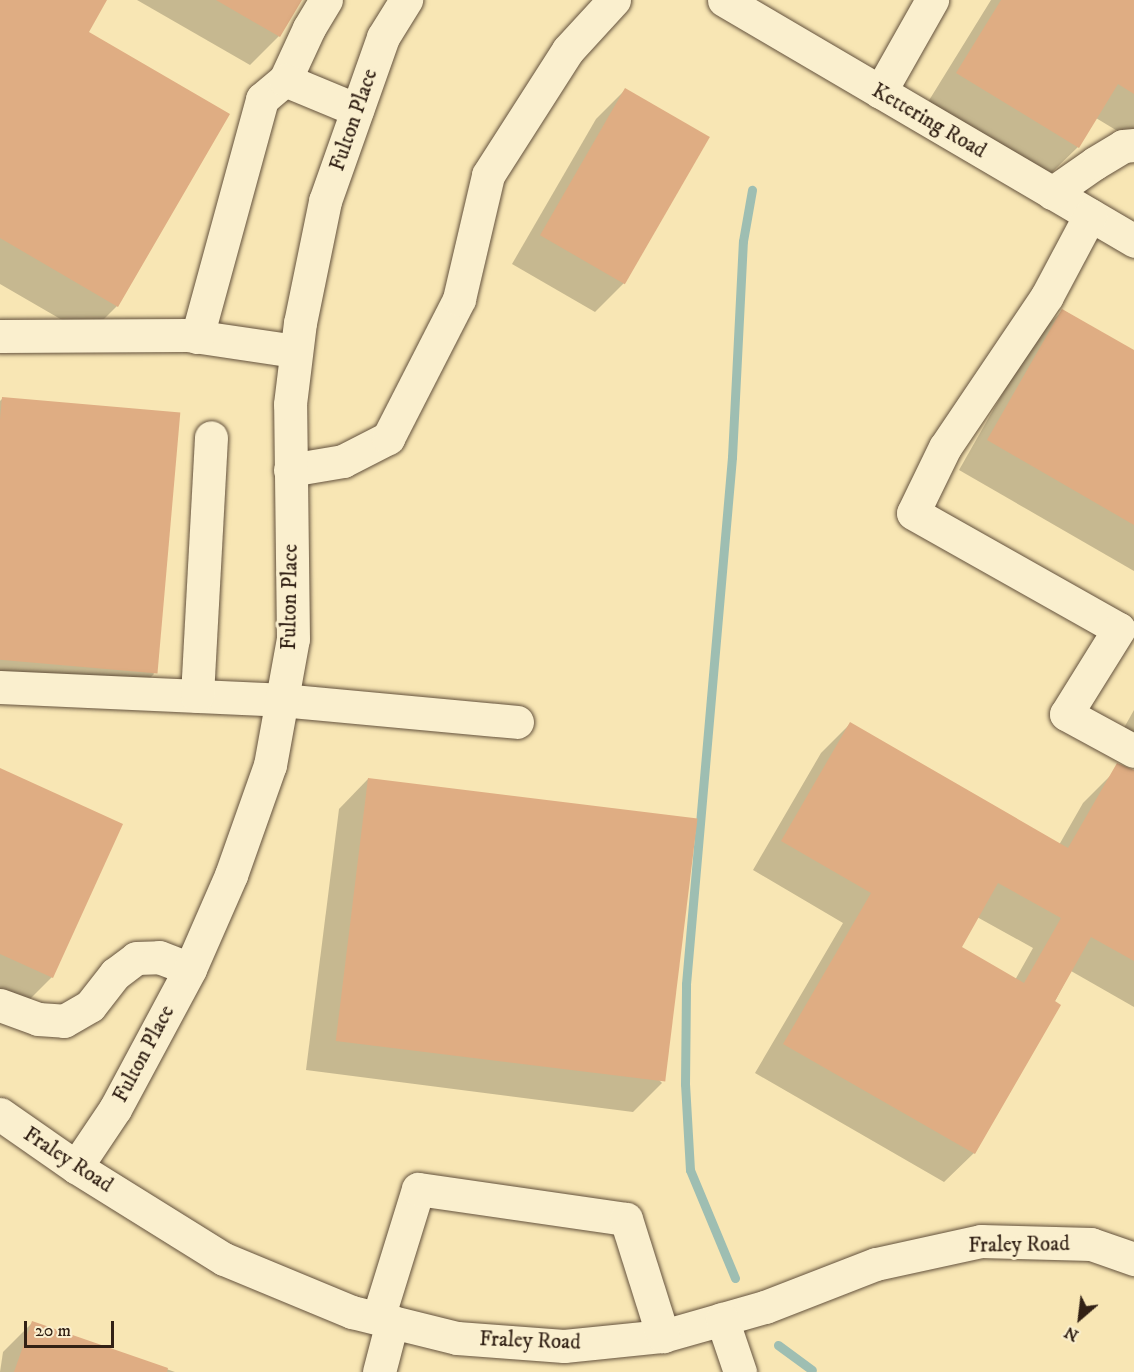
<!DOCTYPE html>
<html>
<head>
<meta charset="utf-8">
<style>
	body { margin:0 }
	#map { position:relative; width:1134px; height:1372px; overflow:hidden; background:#f8e6b4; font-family:"IM FELL DW Pica",serif }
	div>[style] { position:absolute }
	.shadow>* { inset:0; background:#0003 }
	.stream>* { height:9px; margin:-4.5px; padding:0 4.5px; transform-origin:4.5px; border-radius:4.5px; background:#9ebeb2 }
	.building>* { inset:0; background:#dfad83; transform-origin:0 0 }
	.roads { filter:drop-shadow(0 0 2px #64523d) drop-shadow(0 0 2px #64523d) }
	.minor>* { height:33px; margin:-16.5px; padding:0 16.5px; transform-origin:16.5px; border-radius:16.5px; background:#faefce }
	span { translate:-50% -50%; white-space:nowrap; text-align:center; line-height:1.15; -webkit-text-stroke:6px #faefce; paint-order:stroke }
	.street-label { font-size:21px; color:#322115 }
	.north { position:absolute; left:1050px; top:1288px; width:60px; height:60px; -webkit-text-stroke:4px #faefce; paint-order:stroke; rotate:208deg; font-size:16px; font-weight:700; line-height:24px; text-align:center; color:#322115 }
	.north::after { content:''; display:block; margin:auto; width:21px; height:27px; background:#322115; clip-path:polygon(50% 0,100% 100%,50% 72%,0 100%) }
	.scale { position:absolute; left:24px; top:1321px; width:90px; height:27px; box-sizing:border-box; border:3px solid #322115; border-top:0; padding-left:8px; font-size:18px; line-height:21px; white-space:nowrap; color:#322115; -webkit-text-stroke:4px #faefce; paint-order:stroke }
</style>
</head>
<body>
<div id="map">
	<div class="shadow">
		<i style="clip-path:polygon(0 0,105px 0,87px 32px,117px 306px,88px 335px,0 284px)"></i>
		<i style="clip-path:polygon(137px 0,300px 0,279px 36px,250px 65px)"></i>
		<i style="clip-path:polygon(991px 0,1134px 0,1134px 141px,1096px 118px,1078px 147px,1048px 176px,928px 102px)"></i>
		<i style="clip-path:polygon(625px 90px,624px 283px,595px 312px,512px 264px,596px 119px)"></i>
		<i style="clip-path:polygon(1063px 310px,1134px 352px,1134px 571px,959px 470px,1033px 340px)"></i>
		<i style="clip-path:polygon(3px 398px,154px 674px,125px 703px,0 691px,0 401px)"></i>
		<i style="clip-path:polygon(1134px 710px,1134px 764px,1111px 751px)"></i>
		<i style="clip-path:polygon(evenodd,850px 724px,1059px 845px,1083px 803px,1112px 774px,1134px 786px,1134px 1007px,1071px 971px,974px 1153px,944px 1182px,755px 1073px,843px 923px,753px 870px,821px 753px,850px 724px,977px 917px,1033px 948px,1015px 980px,960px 948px,977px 917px)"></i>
		<i style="clip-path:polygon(0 770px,52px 977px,23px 1006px,0 996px)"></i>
		<i style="clip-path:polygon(368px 779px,662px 1083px,633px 1112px,306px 1070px,339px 809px)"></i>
		<i style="clip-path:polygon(32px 1323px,175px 1372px,0 1372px,3px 1352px)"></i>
	</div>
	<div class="stream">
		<i style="left:735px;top:1278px;width:117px;rotate:-112.6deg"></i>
		<i style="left:690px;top:1170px;width:86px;rotate:-93.3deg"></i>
		<i style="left:685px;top:1084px;width:100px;rotate:-89.4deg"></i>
		<i style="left:686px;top:984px;width:529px;rotate:-85.01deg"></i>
		<i style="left:732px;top:457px;width:216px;rotate:-87.1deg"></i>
		<i style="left:743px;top:241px;width:52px;rotate:-80deg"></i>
		<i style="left:778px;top:1345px;width:42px;rotate:36.3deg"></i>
	</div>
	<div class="building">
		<i style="clip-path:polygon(0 0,107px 0,89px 32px,230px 114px,118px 307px,0 238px)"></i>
		<i style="clip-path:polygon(216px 0,302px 0,280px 37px)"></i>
		<i style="clip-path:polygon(1001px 0,1134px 0,1134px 94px,1118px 84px,1079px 148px,956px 73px)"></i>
		<i style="left:625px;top:88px;width:98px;height:170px;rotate:30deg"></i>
		<i style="clip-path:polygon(1062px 309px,1134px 350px,1134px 525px,987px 440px)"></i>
		<i style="left:2px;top:397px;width:179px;height:262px;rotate:5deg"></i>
		<i style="clip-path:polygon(evenodd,850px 722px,1068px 848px,1117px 763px,1134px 770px,1134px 961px,1091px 937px,1055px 1001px,1061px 1005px,975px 1154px,783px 1044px,871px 893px,781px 841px,850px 722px,998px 883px,1061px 918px,1024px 983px,962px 947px,998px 883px)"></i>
		<i style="clip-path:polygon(0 768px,123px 824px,53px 978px,0 954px)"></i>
		<i style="left:368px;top:778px;width:332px;height:265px;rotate:7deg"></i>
		<i style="clip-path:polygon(32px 1321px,168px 1368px,167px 1372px,14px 1372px)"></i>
	</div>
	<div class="roads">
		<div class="minor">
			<i style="left:724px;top:0;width:476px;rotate:30.4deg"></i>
			<i style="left:285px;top:80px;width:57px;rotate:-65.2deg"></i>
			<i style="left:309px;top:28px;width:33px;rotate:-59deg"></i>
			<i style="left:880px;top:92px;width:106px;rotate:-60.5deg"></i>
			<i style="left:1052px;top:193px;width:52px;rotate:-34.9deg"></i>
			<i style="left:1095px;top:163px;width:33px;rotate:-31deg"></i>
			<i style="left:1123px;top:146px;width:11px;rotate:-5deg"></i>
			<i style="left:1090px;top:215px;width:92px;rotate:118deg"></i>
			<i style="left:1047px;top:296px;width:182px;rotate:124deg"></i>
			<i style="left:945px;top:447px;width:73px;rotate:115.9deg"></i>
			<i style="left:913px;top:513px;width:236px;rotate:29.4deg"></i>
			<i style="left:1119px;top:629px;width:100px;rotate:121.9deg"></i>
			<i style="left:1066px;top:714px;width:77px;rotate:28.6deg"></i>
			<i style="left:0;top:336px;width:187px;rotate:-0.3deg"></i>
			<i style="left:187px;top:335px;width:110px;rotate:8.4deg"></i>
			<i style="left:197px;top:337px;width:247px;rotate:-74.7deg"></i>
			<i style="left:262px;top:99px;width:30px;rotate:-40deg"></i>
			<i style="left:285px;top:80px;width:78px;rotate:22.6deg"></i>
			<i style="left:290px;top:470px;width:54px;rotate:-9.6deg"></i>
			<i style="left:343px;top:461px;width:51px;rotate:-27.1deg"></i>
			<i style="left:388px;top:438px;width:156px;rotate:-62.9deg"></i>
			<i style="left:459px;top:299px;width:127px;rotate:-76.8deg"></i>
			<i style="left:488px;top:175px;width:148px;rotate:-57.4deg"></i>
			<i style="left:568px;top:50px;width:68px;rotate:-47.4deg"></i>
			<i style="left:0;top:687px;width:281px;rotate:2.6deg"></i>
			<i style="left:281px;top:700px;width:237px;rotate:5.3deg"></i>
			<i style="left:197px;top:696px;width:259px;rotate:-86.9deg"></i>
			<i style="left:0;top:1005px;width:40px;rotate:20.2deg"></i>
			<i style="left:38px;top:1019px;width:26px;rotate:4deg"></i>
			<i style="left:64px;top:1021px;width:30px;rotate:-30deg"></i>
			<i style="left:90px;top:1006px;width:41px;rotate:-52deg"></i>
			<i style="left:115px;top:974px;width:26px;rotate:-37deg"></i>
			<i style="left:136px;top:958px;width:23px;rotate:-2deg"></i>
			<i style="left:159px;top:957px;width:33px;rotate:21deg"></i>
			<i style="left:0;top:1114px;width:93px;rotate:34.9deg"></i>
			<i style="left:76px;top:1167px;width:174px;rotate:31.9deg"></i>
			<i style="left:224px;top:1259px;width:139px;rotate:22.5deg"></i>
			<i style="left:352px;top:1312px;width:108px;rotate:13.9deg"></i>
			<i style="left:457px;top:1338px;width:107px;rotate:4.3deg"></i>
			<i style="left:564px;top:1346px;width:100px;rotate:-5.8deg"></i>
			<i style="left:663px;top:1336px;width:106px;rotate:-15.9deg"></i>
			<i style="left:765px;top:1307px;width:119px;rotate:-21.2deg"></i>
			<i style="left:876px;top:1264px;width:107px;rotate:-12.4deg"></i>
			<i style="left:981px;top:1241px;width:110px;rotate:1.6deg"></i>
			<i style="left:1091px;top:1244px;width:46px;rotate:19.2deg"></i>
			<i style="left:76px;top:1167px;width:70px;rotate:-56.1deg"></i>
			<i style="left:115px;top:1109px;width:159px;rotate:-61.8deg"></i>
			<i style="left:190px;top:969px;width:103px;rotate:-66.4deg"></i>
			<i style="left:231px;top:875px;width:117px;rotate:-70.5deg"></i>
			<i style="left:270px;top:765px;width:128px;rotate:-79.7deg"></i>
			<i style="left:293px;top:639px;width:235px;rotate:-90.7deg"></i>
			<i style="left:290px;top:404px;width:82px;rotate:-83deg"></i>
			<i style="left:300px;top:323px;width:125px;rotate:-78.4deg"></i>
			<i style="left:325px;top:201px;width:174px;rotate:-70.5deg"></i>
			<i style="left:383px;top:37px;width:44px;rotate:-58.1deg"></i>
			<i style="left:378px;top:1318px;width:135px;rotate:-72.8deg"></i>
			<i style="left:418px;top:1189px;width:210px;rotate:8.2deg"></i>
			<i style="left:626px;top:1219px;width:123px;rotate:72.5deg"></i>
			<i style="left:722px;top:1319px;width:56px;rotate:71.2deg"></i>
			<i style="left:379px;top:1372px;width:52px;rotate:-75.4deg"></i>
		</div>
	</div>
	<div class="street-label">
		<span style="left:354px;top:120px;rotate:-71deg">Fulton Place</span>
		<span style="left:929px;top:121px;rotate:30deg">Kettering Road</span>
		<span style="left:290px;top:597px;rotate:-89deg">Fulton Place</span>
		<span style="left:144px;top:1054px;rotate:-62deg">Fulton Place</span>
		<span style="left:68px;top:1160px;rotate:33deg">Fraley Road</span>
		<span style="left:1019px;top:1245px;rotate:-1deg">Fraley Road</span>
		<span style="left:530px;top:1341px;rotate:2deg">Fraley Road</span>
	</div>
	<div class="north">N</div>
	<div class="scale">20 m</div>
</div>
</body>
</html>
